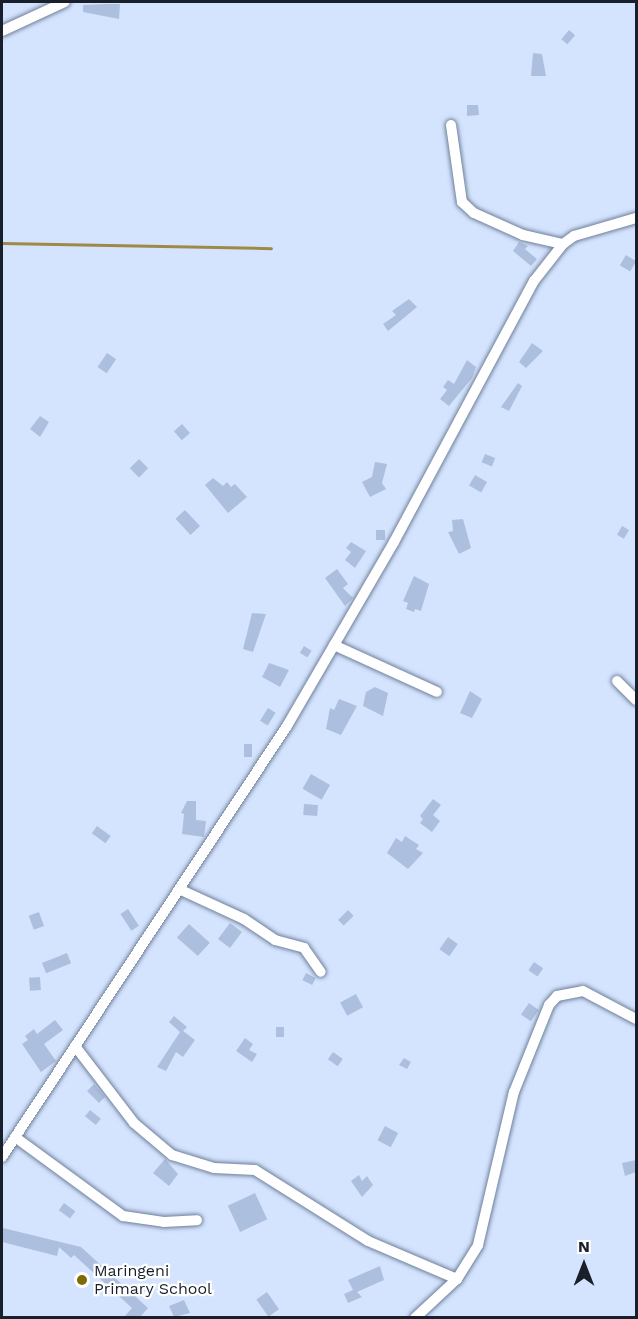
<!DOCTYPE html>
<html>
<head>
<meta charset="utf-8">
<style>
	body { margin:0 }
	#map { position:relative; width:638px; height:1319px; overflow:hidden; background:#d5e4fe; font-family:"Work Sans",sans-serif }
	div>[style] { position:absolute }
	.stream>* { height:3px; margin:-1.5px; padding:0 1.5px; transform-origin:1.5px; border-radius:1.5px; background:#9e8a47 }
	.building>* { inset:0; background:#adbfde; transform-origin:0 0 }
	.roads { filter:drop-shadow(0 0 2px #6f809c) drop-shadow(0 0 2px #6f809c) }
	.minor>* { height:10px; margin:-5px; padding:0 5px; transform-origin:5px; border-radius:5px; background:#fff }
	.dots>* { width:16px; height:16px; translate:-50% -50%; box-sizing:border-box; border:3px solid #fff; border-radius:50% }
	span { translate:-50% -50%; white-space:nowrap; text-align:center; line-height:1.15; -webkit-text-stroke:4.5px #fff; paint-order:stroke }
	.poi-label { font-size:16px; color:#19202b }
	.left { translate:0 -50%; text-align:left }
	.frame { position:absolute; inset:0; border:3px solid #19202b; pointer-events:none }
	.north { position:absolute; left:554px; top:1235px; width:60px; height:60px; -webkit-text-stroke:4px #fff; paint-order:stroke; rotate:0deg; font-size:16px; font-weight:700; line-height:24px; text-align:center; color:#19202b }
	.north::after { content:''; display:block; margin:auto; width:21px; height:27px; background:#19202b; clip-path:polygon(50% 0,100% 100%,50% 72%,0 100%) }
</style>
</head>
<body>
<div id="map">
	<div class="stream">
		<i style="left:2px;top:243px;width:269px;rotate:1.1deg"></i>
	</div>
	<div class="building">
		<i style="clip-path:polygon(107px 4px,120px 4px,119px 19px,83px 12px,83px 5px)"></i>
		<i style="left:569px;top:30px;width:8px;height:12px;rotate:40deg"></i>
		<i style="clip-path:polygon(533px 53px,542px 54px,546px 76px,531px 76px)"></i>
		<i style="clip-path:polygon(467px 105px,478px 105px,479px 115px,467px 116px)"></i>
		<i style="clip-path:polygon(519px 242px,528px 246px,525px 249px,537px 259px,531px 266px,513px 251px)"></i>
		<i style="left:626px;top:255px;width:12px;height:12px;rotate:31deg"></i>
		<i style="clip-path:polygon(409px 299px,417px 307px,388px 331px,383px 324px,396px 315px,392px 311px)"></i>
		<i style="clip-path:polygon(532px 343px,543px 351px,526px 368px,519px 362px)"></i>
		<i style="left:107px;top:353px;width:11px;height:17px;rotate:34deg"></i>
		<i style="clip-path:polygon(467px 360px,476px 367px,472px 378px,449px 406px,440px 399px,447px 390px,443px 387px,448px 380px,454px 384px)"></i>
		<i style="clip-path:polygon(518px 383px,522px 386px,509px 411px,501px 407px)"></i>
		<i style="clip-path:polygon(40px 416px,49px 422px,40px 437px,30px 429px)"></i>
		<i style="left:182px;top:424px;width:12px;height:11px;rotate:48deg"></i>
		<i style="left:485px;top:454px;width:11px;height:9px;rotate:22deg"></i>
		<i style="left:139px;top:459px;width:13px;height:13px;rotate:45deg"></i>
		<i style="clip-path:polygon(375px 462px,387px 464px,382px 483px,386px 489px,370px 497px,362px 482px,372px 477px)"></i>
		<i style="left:475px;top:475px;width:14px;height:12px;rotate:30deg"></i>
		<i style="clip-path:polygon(213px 478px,223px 486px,227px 482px,231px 487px,235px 484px,247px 497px,228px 513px,205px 485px)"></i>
		<i style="left:185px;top:510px;width:22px;height:13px;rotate:47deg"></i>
		<i style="clip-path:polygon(463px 519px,471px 548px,459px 554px,448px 532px,453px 531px,452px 520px)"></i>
		<i style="left:622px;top:526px;width:8px;height:10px;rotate:30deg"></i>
		<i style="left:376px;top:530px;width:9px;height:10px"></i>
		<i style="clip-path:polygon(351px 542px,366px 551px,355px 568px,345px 560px,351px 552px,346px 548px)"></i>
		<i style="clip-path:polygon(337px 569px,348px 584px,343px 588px,353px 598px,345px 606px,325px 578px)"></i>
		<i style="clip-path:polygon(414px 576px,429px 584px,421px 611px,415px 609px,414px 612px,406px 609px,408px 603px,403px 601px)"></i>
		<i style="clip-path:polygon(252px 613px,266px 614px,253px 652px,243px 649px)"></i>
		<i style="left:304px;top:646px;width:9px;height:8px;rotate:32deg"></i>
		<i style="clip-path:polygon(269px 663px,289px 670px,280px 687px,262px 677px)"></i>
		<i style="clip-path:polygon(375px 687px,388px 693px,383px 716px,363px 706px,366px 692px)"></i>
		<i style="clip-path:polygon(470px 691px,482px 699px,472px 718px,460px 713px)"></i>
		<i style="clip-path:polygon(339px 699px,357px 706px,341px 735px,326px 729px,330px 708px,334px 710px)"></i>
		<i style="left:268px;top:708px;width:9px;height:15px;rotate:32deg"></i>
		<i style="left:244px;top:744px;width:8px;height:13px"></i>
		<i style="left:311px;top:774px;width:22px;height:17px;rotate:30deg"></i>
		<i style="clip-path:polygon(433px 799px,441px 805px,433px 815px,440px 821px,432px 832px,420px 823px,423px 819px,420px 816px)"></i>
		<i style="clip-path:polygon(187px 801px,196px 801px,196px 820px,206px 821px,204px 837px,182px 834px,184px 814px,181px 813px)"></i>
		<i style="left:304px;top:804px;width:14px;height:11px;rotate:4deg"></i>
		<i style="left:97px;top:826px;width:17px;height:9px;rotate:36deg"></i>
		<i style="clip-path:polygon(405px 836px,419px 845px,416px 849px,423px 853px,408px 869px,387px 853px,396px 838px,402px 842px)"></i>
		<i style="left:128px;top:909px;width:20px;height:9px;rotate:57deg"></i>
		<i style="left:348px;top:910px;width:8px;height:14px;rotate:45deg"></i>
		<i style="left:39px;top:912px;width:15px;height:11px;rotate:70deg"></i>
		<i style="left:230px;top:923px;width:15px;height:20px;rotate:37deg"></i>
		<i style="left:189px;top:924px;width:28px;height:18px;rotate:42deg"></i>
		<i style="left:448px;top:937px;width:12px;height:15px;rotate:35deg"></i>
		<i style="left:67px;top:953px;width:11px;height:27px;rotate:68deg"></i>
		<i style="left:534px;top:962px;width:11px;height:10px;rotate:34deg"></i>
		<i style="left:306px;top:973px;width:11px;height:8px;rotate:27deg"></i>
		<i style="left:40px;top:977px;width:13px;height:11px;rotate:86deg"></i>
		<i style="left:356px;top:994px;width:15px;height:18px;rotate:62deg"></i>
		<i style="left:529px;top:1003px;width:12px;height:14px;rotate:35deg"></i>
		<i style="clip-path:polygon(174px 1016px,187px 1027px,183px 1031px,195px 1040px,183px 1057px,176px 1052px,166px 1071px,157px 1067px,180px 1032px,169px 1022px)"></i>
		<i style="clip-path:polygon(55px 1020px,63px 1030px,44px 1044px,56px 1061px,41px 1072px,22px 1044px,28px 1040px,25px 1036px,34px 1029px,37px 1034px)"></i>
		<i style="left:276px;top:1027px;width:8px;height:10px"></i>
		<i style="clip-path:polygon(245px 1038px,253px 1044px,249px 1050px,257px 1054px,252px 1062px,236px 1051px)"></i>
		<i style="left:333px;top:1052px;width:12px;height:9px;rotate:35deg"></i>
		<i style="clip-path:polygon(404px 1058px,411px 1062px,407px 1069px,399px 1065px)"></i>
		<i style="clip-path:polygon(94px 1084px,105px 1097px,99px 1103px,87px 1091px)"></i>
		<i style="left:90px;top:1110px;width:14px;height:8px;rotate:39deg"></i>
		<i style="left:385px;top:1126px;width:15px;height:16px;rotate:28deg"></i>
		<i style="clip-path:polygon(165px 1159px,178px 1174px,169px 1186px,153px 1173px)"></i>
		<i style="clip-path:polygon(636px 1160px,636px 1172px,625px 1176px,622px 1163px)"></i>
		<i style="clip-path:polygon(359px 1175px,362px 1181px,367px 1176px,373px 1185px,362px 1197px,351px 1181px)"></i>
		<i style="left:255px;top:1193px;width:29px;height:30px;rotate:65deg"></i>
		<i style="left:64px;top:1203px;width:14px;height:9px;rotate:36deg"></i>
		<i style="clip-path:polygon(3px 1228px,81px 1247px,148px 1308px,140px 1317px,124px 1317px,132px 1308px,74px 1255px,71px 1258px,59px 1247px,57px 1256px,2px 1242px)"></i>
		<i style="clip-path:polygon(380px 1266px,384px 1280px,357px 1292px,362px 1297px,348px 1303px,344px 1294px,353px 1290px,348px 1280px)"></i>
		<i style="left:267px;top:1292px;width:21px;height:13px;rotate:55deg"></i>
		<i style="clip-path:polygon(184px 1300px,190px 1313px,174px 1317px,169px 1306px)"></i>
	</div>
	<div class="roads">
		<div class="minor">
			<i style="left:2px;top:31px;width:69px;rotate:-24.7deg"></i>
			<i style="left:451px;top:125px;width:78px;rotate:81.9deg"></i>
			<i style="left:462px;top:202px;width:16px;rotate:43deg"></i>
			<i style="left:474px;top:213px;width:54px;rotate:24.2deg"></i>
			<i style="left:523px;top:235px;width:41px;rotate:12.7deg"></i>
			<i style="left:334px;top:645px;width:113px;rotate:24.5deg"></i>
			<i style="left:617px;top:681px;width:27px;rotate:45deg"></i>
			<i style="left:181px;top:890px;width:69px;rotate:24.7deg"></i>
			<i style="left:244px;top:919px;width:37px;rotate:34deg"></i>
			<i style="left:275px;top:940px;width:30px;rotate:15deg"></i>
			<i style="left:304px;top:948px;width:29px;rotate:55deg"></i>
			<i style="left:75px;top:1046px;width:97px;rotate:52.5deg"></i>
			<i style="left:134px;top:1123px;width:50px;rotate:40.1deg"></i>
			<i style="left:172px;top:1155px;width:44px;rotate:17.2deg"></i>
			<i style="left:214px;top:1168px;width:41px;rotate:2.8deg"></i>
			<i style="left:255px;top:1170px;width:133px;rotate:32.1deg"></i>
			<i style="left:368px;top:1241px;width:97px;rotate:23.1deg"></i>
			<i style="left:15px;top:1137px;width:134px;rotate:36.2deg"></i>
			<i style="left:123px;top:1216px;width:41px;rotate:8.3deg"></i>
			<i style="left:164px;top:1222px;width:33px;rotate:-3deg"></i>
			<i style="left:2px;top:1157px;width:517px;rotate:-56.53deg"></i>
			<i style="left:287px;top:726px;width:213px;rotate:-59.8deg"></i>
			<i style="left:394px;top:542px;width:296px;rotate:-61.8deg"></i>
			<i style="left:534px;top:281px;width:47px;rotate:-51.9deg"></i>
			<i style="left:563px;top:244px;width:14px;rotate:-36deg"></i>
			<i style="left:574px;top:236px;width:65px;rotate:-16.2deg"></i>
			<i style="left:415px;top:1318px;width:57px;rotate:-42.9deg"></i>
			<i style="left:457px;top:1279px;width:40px;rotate:-58deg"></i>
			<i style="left:478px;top:1245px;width:157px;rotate:-76.8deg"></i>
			<i style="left:514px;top:1092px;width:94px;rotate:-68.1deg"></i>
			<i style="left:549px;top:1005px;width:12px;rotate:-48deg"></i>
			<i style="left:557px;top:996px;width:26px;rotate:-11deg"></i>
			<i style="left:583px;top:991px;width:60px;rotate:27.8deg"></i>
		</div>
	</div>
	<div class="dots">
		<i style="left:82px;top:1280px;background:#816901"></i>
	</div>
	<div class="poi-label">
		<span class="left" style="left:94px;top:1280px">Maringeni<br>Primary School</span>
	</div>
	<div class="frame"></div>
	<div class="north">N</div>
</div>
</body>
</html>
